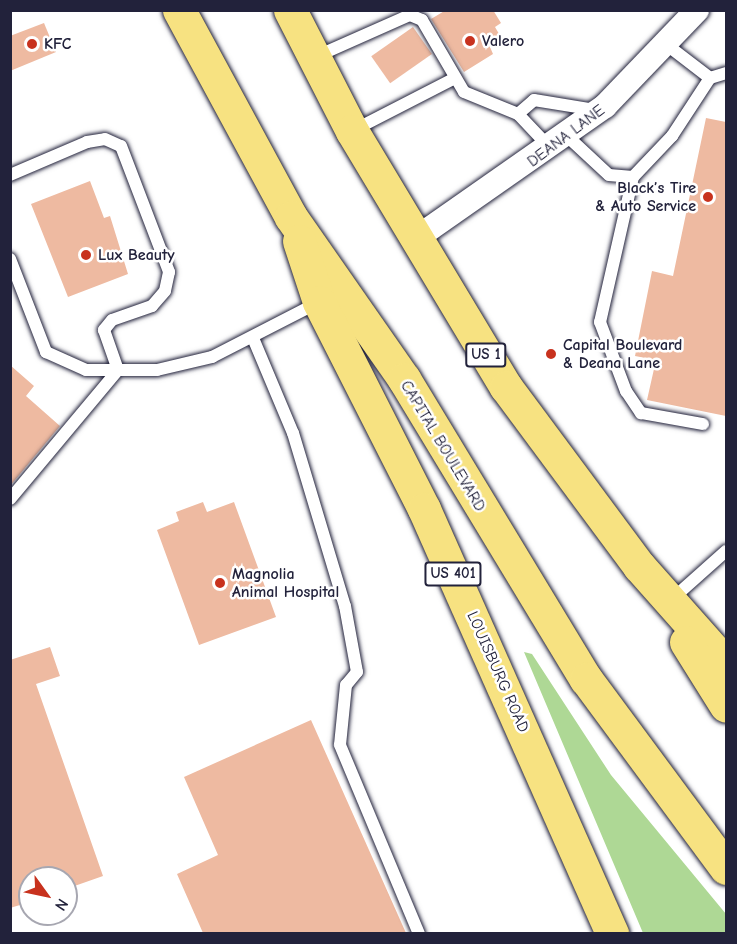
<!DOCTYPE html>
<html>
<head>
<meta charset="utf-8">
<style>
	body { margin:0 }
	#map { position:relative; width:737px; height:944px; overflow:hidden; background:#fff; font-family:"Comic Neue",sans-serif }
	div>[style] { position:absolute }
	.green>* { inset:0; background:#aed895 }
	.building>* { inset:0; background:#eebaa1; transform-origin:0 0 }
	.roads { filter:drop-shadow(0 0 2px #22223b) drop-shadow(0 0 2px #22223b) }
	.lane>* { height:12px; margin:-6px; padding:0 6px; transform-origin:6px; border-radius:6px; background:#fff }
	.street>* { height:24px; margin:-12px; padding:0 12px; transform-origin:12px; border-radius:12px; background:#fff }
	.highway>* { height:33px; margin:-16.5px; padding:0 16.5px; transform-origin:16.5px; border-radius:16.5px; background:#f7e281 }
	.dots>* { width:16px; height:16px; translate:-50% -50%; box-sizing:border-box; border:3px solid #fff; border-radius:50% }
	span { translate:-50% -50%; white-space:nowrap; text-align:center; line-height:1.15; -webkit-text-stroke:5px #fff; paint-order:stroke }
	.shield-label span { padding:2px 4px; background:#fff; border:2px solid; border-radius:4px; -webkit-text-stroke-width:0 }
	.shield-label { font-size:15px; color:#22223b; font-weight:700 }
	.poi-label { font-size:16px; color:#22223b; font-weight:700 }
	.left { translate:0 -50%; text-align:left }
	.right { translate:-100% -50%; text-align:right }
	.street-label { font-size:16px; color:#22223b }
	.frame { position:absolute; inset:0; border:12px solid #22223b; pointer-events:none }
	.north { position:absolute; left:18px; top:866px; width:60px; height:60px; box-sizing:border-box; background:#fff; border:2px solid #a7a7b1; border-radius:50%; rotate:123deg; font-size:16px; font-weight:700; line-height:24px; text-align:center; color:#22223b }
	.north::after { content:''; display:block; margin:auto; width:21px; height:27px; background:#c8321e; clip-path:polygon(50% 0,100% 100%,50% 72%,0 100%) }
</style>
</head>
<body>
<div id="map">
	<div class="green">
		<i style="clip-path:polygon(524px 652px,532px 654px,611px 775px,726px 914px,726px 933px,643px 933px)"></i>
	</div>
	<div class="building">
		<i style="clip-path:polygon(446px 10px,493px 10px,501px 23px,495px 27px,502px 39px,490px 47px,493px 54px,464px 72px,431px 19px)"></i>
		<i style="clip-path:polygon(44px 23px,56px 52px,10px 71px,10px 36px)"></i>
		<i style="left:413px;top:27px;width:33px;height:51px;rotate:55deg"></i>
		<i style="clip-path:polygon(706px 118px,726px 122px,726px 416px,647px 400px,656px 360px,635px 356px,652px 271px,673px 276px)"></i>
		<i style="clip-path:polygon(90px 181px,104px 218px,110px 216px,128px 274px,68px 297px,31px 204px)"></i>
		<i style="clip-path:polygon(10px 365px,34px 386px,26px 396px,60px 426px,10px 486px)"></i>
		<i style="clip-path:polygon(203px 502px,207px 512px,234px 502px,276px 617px,199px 645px,157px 530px,179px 521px,176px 512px)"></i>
		<i style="clip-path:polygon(50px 647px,60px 676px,36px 684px,103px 876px,66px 889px,66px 878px,30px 878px,30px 902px,10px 908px,10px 660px)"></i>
		<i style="clip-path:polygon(311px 720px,406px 933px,203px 933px,177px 874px,218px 855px,184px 777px)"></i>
	</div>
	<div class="roads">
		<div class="lane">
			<i style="left:667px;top:45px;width:54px;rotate:37.5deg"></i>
			<i style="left:710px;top:78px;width:17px;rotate:-17deg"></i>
			<i style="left:315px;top:57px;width:104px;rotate:-23.9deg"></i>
			<i style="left:410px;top:15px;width:13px;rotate:23deg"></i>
			<i style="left:422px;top:20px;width:83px;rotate:59.7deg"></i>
			<i style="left:464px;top:92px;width:58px;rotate:22.2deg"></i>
			<i style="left:518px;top:114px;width:21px;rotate:-41deg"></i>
			<i style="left:534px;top:100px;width:63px;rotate:9.2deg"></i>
			<i style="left:518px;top:114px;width:47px;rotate:46.7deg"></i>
			<i style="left:352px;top:131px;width:116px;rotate:-27.2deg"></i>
			<i style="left:567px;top:136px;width:57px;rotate:42.9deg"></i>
			<i style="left:609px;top:175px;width:24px;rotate:5deg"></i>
			<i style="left:633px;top:177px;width:57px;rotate:-46.4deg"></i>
			<i style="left:672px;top:136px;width:69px;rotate:-56.8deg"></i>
			<i style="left:10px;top:175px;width:84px;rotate:-23.2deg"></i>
			<i style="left:87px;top:142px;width:18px;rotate:-9deg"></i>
			<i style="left:105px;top:139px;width:17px;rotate:24deg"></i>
			<i style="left:121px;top:146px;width:135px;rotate:69.1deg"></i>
			<i style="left:169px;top:272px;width:19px;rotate:102deg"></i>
			<i style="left:165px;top:291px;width:20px;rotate:131deg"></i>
			<i style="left:152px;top:306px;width:42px;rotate:160.7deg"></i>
			<i style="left:112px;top:320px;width:13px;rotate:129deg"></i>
			<i style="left:104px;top:330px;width:42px;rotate:70.7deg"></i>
			<i style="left:118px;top:370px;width:168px;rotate:129.9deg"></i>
			<i style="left:633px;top:177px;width:149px;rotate:102.8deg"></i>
			<i style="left:600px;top:322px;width:74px;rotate:69.4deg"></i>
			<i style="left:626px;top:391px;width:27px;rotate:56deg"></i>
			<i style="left:641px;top:413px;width:63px;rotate:10.1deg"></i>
			<i style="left:10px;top:259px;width:100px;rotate:68.8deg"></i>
			<i style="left:46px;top:352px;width:44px;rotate:24.2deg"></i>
			<i style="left:86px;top:370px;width:71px"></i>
			<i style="left:157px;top:370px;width:57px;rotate:-13.3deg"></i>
			<i style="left:212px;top:357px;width:118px;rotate:-27.2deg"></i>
			<i style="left:253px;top:338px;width:103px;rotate:67.2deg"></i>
			<i style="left:293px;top:433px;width:181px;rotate:73.3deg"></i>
			<i style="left:345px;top:606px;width:67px;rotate:79.7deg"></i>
			<i style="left:357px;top:672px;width:17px;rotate:130deg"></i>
			<i style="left:346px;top:685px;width:60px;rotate:95.7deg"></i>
			<i style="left:340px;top:745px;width:205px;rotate:67.3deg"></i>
			<i style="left:671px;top:600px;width:74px;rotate:-41.7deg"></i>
		</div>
		<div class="street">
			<i style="left:415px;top:239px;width:232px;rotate:-35deg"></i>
			<i style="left:605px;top:106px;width:133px;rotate:-46.2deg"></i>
		</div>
		<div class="highway">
			<i style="left:179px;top:10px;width:235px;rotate:61.6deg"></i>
			<i style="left:291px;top:217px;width:198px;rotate:55.1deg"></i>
			<i style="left:404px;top:379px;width:351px;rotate:58.8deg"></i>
			<i style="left:586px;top:679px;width:235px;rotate:53.5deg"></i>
			<i style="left:290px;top:10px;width:136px;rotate:62.9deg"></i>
			<i style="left:352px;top:131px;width:299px;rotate:59deg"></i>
			<i style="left:506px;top:387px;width:223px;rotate:53.4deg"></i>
			<i style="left:639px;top:566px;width:131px;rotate:48.4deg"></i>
			<i style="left:299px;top:241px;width:64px;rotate:71.8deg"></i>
			<i style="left:319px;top:302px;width:232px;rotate:63.1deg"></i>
			<i style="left:424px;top:509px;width:465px;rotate:66.1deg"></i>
			<i style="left:686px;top:642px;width:75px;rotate:58deg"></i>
		</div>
	</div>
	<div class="dots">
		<i style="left:470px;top:41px;background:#c8321e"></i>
		<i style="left:32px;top:44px;background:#c8321e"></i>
		<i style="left:708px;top:197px;background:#c8321e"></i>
		<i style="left:86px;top:255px;background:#c8321e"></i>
		<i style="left:551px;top:354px;background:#c8321e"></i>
		<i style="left:220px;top:583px;background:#c8321e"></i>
	</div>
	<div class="shield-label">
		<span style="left:486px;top:355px">US 1</span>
		<span style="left:453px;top:574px">US 401</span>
	</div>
	<div class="poi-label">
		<span class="left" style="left:482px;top:41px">Valero</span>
		<span class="left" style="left:44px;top:44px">KFC</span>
		<span class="right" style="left:696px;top:197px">Black’s Tire<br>&amp; Auto Service</span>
		<span class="left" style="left:98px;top:255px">Lux Beauty</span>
		<span class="left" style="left:563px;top:354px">Capital Boulevard<br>&amp; Deana Lane</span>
		<span class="left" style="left:232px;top:583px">Magnolia<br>Animal Hospital</span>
	</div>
	<div class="street-label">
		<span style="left:566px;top:136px;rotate:-37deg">DEANA LANE</span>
		<span style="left:443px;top:446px;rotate:59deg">CAPITAL BOULEVARD</span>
		<span style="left:498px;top:672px;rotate:66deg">LOUISBURG ROAD</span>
	</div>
	<div class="frame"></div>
	<div class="north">N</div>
</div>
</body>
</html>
